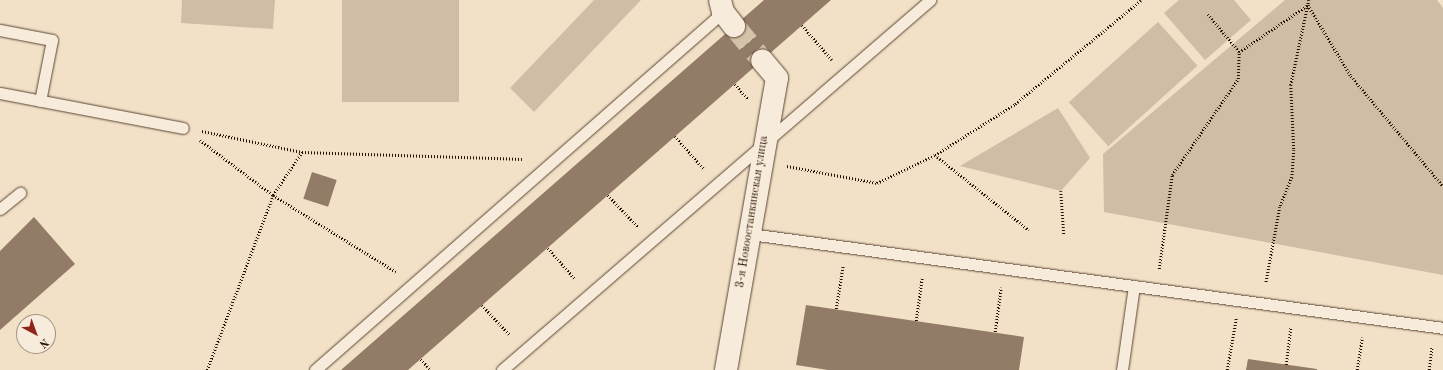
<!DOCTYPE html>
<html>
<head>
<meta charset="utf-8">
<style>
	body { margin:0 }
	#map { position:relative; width:1443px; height:370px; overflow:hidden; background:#f2e1c7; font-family:"Old Standard TT",serif }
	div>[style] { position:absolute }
	.green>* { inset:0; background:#d0bda5; transform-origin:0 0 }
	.building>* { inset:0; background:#927c67; transform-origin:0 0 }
	.street-tunnel>* { height:22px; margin-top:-11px; transform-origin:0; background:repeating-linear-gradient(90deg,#d4c2a9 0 22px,transparent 0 33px) }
	.path>* { height:2.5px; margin-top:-1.25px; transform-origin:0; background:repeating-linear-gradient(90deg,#2b0f00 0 1px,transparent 0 3px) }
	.roads { filter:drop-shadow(0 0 1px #5d4432) drop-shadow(0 0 1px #5d4432) }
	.lane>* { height:11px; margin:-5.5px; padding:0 5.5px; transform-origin:5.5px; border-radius:5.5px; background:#f7ecdb }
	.street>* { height:22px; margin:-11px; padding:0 11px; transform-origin:11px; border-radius:11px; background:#f7ecdb }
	span { translate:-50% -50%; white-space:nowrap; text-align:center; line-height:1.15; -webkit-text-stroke:3px #f7ecdb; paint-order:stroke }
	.street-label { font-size:12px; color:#2b0f00 }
	.north { position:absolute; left:16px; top:314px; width:40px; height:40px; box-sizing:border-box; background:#f7ecdb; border:1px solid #a59483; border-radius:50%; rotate:139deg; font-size:11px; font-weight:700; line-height:16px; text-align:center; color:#2b0f00 }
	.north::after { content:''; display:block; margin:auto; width:14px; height:18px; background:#8f2418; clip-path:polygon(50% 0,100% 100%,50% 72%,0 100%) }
</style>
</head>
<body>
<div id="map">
	<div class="green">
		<i style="clip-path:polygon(182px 0,275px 0,273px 29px,181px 23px)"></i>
		<i style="left:342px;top:0;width:117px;height:102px"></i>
		<i style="clip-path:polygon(594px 0,641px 0,534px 112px,510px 88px)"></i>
		<i style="clip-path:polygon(1179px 0,1234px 0,1251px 20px,1205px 60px,1164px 13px)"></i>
		<i style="clip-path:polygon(1285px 0,1437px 0,1443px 8px,1443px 275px,1104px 212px,1103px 154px)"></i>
		<i style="left:1158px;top:22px;width:59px;height:120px;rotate:48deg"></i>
		<i style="clip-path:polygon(1058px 108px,1090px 158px,1061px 191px,960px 166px)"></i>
	</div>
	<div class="building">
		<i style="clip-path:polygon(764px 0,831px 0,408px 370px,341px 370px)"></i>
		<i style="left:312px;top:172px;width:26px;height:28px;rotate:18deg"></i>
		<i style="clip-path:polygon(34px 217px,75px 264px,0 330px,0 251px)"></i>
		<i style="clip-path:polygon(806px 305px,1024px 337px,1019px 370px,828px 370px,796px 365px)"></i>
		<i style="clip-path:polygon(1248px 359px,1317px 369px,1317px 370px,1246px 370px)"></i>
	</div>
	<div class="street-tunnel">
		<i style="left:734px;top:26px;width:44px;rotate:50.5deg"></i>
	</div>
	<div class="path">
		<i style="left:1309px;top:0;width:5px;rotate:101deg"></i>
		<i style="left:1308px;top:5px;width:83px;rotate:58.8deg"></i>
		<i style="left:1351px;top:76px;width:143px;rotate:50.1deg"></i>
		<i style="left:802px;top:25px;width:46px;rotate:49.4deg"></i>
		<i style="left:1239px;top:52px;width:83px;rotate:-34.3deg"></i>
		<i style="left:1308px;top:5px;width:82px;rotate:102deg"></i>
		<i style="left:1291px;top:85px;width:65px;rotate:87.4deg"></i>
		<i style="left:1294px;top:150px;width:27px;rotate:94deg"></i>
		<i style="left:1292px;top:177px;width:32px;rotate:112deg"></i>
		<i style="left:1280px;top:207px;width:77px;rotate:100.4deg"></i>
		<i style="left:735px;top:84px;width:20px;rotate:49deg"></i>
		<i style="left:202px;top:131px;width:102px;rotate:11.9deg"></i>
		<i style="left:302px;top:152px;width:220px;rotate:1.8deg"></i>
		<i style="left:675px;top:136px;width:44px;rotate:48.7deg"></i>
		<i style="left:200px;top:140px;width:91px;rotate:37deg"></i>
		<i style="left:273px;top:195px;width:145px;rotate:32deg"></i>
		<i style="left:935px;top:155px;width:95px;rotate:-32.5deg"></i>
		<i style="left:1015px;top:104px;width:163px;rotate:-39.5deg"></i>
		<i style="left:787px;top:166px;width:92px;rotate:10.7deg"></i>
		<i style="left:877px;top:183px;width:64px;rotate:-25.8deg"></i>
		<i style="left:935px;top:155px;width:120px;rotate:38.6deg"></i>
		<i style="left:1061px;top:191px;width:44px;rotate:86.1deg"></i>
		<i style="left:608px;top:195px;width:44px;rotate:46.8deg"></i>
		<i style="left:548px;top:248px;width:41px;rotate:48.9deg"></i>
		<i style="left:1159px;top:269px;width:95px;rotate:-82.1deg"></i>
		<i style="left:1172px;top:175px;width:116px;rotate:-55.5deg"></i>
		<i style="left:1238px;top:79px;width:27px;rotate:-88deg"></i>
		<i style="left:1239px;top:52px;width:50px;rotate:-130.1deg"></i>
		<i style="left:482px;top:305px;width:41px;rotate:47deg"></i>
		<i style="left:836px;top:309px;width:44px;rotate:-80.8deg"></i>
		<i style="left:916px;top:321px;width:43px;rotate:-82.1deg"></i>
		<i style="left:995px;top:332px;width:45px;rotate:-82.4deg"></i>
		<i style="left:421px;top:359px;width:15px;rotate:48deg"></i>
		<i style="left:1286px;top:365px;width:38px;rotate:-83deg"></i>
		<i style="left:207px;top:370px;width:187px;rotate:-69.3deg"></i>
		<i style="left:273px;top:195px;width:52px;rotate:-56deg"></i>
		<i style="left:1227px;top:370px;width:52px;rotate:-80deg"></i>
		<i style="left:1357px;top:370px;width:33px;rotate:-81deg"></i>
		<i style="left:1429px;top:370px;width:23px;rotate:-83deg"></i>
	</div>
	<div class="roads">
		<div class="lane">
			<i style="left:0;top:30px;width:53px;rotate:10.9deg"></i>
			<i style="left:52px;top:40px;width:62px;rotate:101.1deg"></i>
			<i style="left:0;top:93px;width:186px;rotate:10.8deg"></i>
			<i style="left:0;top:209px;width:26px;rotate:-39deg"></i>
			<i style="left:750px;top:234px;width:699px;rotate:7.72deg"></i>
			<i style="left:315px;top:370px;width:543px;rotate:-41.27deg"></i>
			<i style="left:502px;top:370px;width:566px;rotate:-40.84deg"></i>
			<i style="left:1122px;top:370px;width:85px;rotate:-81.9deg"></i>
		</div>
		<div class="street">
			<i style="left:720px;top:0;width:12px;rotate:76deg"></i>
			<i style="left:723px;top:12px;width:18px;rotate:52deg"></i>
			<i style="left:726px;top:370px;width:296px;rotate:-80.1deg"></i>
			<i style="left:777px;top:78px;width:23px;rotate:-130deg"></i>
		</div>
	</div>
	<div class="street-label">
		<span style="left:753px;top:212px;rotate:-81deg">3-я Новоостанкинская улица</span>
	</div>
	<div class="north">N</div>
</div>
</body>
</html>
